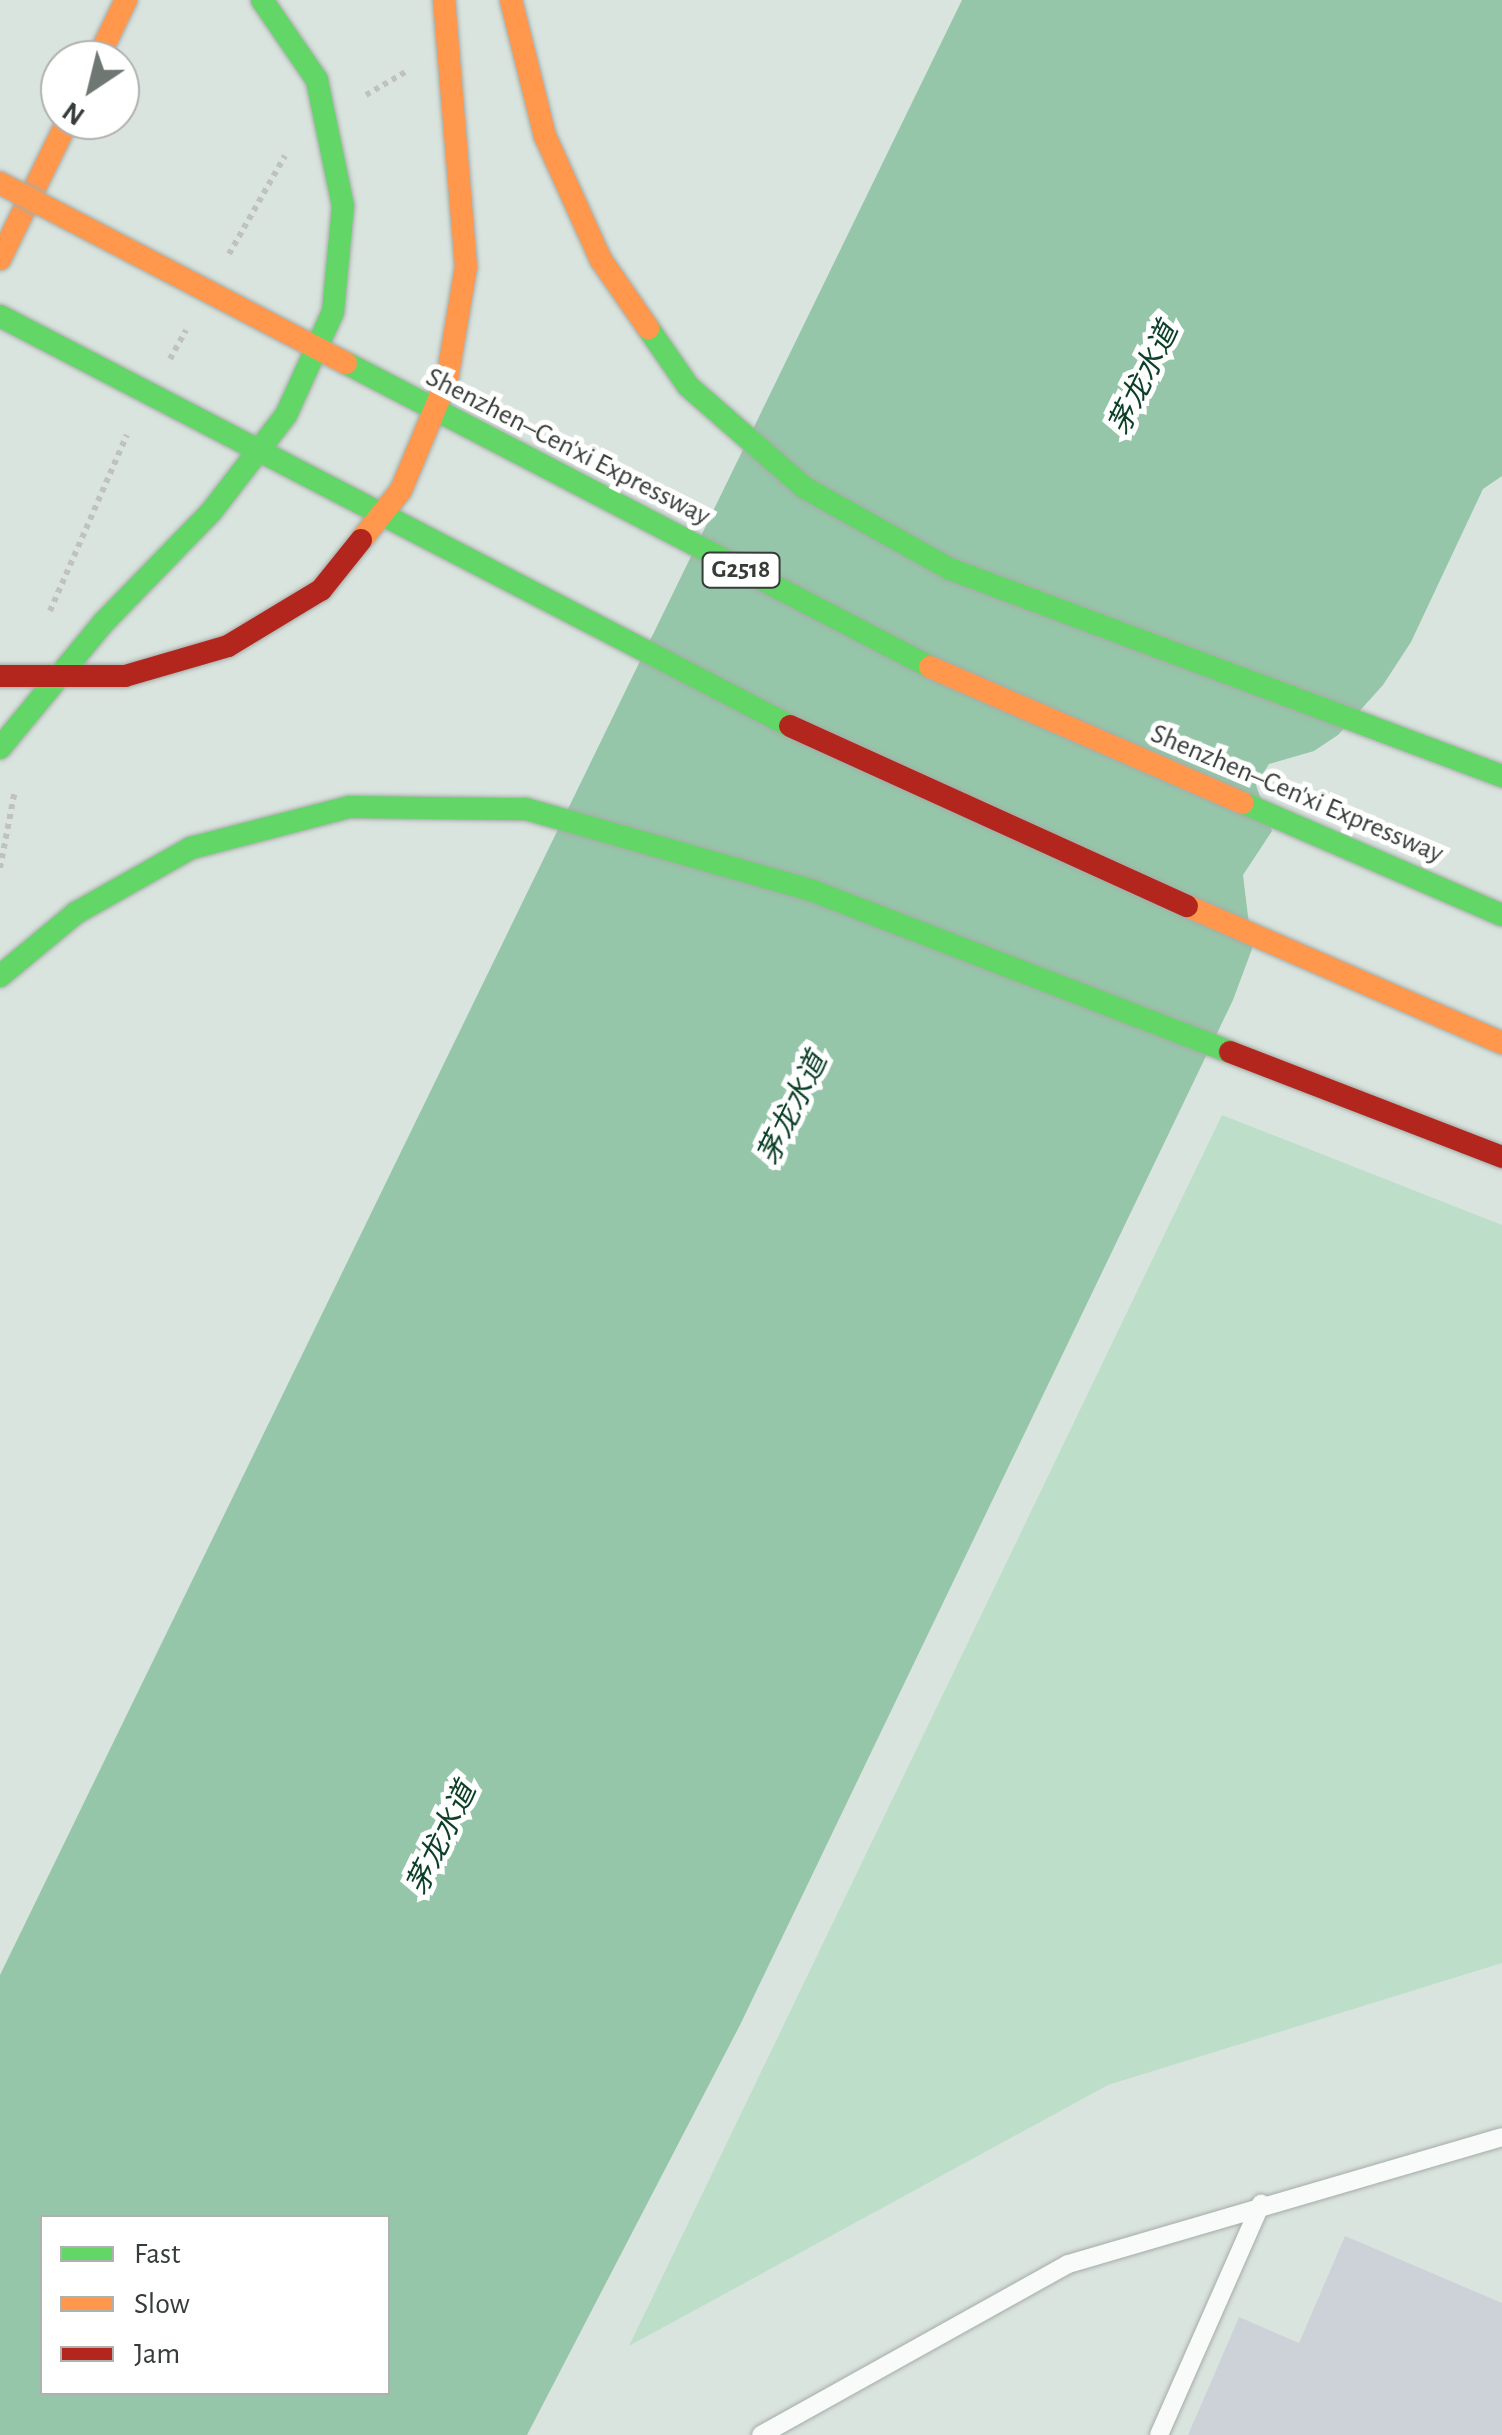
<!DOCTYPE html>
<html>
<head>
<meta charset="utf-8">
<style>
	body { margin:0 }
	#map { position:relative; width:1502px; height:2435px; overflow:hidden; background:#dae4de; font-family:"Alegreya Sans","Noto Sans SC",sans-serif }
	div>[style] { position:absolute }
	.green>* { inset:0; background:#bddfca }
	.water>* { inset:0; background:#96c6a9 }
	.building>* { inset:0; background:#cdd2d9 }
	.path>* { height:6px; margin-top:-3px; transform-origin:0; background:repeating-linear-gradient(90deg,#bfc2c0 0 5px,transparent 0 10px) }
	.roads { filter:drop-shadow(0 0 2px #a5aca8) drop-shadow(0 0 2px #a5aca8) }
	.lane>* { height:18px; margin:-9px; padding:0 9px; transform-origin:9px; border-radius:9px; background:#f9fbfa }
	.fast>* { height:22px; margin:-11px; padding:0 11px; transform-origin:11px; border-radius:11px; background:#63d668 }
	.slow>* { height:22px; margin:-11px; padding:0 11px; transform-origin:11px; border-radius:11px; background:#ff974d }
	.jam>* { height:22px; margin:-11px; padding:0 11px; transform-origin:11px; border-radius:11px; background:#b3261e }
	.bridges { filter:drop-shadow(0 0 2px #a5aca8) drop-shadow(0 0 2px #a5aca8) }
	.fast-bridge>* { height:22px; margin:-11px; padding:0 11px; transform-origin:11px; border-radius:11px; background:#63d668 }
	.slow-bridge>* { height:22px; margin:-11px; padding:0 11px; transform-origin:11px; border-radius:11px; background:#ff974d }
	.jam-bridge>* { height:22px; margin:-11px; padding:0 11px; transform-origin:11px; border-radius:11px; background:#b3261e }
	span { translate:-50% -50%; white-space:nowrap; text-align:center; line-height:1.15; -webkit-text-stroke:10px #fff; paint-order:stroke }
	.shield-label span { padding:2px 8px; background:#fff; border:2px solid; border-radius:8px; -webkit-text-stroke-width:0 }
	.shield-label { font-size:25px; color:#363c38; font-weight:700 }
	.street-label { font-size:28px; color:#363c38 }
	.water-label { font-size:30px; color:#0b3f26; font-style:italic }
	.legend { position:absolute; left:40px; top:2215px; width:350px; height:180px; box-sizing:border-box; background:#fff; border:2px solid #afb1af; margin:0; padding:12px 18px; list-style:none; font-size:30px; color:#363c38 }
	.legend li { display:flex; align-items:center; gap:20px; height:50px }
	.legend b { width:50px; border:2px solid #afb1af }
	.north { position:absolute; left:40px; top:40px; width:100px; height:100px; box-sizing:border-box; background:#fff; border:2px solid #afb1af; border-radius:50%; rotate:215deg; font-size:28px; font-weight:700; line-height:40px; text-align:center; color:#363c38 }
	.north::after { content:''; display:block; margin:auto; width:35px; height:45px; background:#6f7772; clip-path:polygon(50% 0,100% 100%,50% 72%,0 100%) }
</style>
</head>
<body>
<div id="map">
	<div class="green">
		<i style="clip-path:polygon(1222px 1115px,1502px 1225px,1502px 1963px,1108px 2085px,629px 2346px)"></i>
	</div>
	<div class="water">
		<i style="clip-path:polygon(evenodd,962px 0,1502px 0,1502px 476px,1483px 489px,1411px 642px,1383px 685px,1338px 735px,1314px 751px,1269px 764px,1256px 785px,1272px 831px,1243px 875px,1252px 949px,1233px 1000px,740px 2025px,527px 2435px,0 2435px,0 1975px,962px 0,42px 2218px,388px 2218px,388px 2392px,42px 2392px,42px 2218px)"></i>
	</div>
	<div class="building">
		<i style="clip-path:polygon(1345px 2236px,1502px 2303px,1502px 2435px,1188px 2435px,1239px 2317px,1299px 2343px)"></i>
	</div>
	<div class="path">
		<i style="left:366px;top:95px;width:48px;rotate:-30.3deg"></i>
		<i style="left:229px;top:254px;width:113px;rotate:-60.3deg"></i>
		<i style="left:170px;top:359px;width:33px;rotate:-61deg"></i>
		<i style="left:50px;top:611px;width:192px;rotate:-66.4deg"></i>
		<i style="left:0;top:868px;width:79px;rotate:-79.1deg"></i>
	</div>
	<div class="roads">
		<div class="lane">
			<i style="left:761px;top:2435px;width:351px;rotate:-29.1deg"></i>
			<i style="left:1068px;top:2264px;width:452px;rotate:-16.3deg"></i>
			<i style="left:1159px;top:2435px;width:253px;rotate:-66.2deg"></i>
		</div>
		<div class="fast">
			<i style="left:0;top:976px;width:99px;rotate:-39.7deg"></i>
			<i style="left:76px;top:913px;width:132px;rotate:-29.5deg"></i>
			<i style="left:191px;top:848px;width:164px;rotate:-14.5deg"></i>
			<i style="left:350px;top:807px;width:176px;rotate:0.7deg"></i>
			<i style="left:526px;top:809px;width:298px;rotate:15.9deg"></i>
			<i style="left:813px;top:891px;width:447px;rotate:21.1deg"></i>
		</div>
		<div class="slow">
			<i style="left:97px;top:60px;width:67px;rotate:-64.2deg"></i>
			<i style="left:0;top:259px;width:155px;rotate:-63.9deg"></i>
		</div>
		<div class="jam">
			<i style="left:1230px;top:1052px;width:292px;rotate:21.1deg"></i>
		</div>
	</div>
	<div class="bridges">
		<div class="fast-bridge">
			<i style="left:0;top:316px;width:890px;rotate:27.43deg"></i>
			<i style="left:648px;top:328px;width:70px;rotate:55.4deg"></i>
			<i style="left:688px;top:386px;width:155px;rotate:41.1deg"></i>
			<i style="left:805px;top:488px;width:166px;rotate:29.2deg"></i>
			<i style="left:950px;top:569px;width:590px;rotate:20.56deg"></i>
			<i style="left:346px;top:363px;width:658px;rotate:27.5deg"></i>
			<i style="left:0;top:748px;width:163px;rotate:-50.5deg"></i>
			<i style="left:104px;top:622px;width:153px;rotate:-45.8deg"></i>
			<i style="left:211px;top:512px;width:123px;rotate:-52.3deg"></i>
			<i style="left:286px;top:415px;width:113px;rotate:-65.5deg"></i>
			<i style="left:333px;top:312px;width:106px;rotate:-84.6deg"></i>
			<i style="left:343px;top:206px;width:129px;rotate:-101.7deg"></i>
			<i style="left:317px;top:80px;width:97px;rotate:-124.5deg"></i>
			<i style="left:1243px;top:803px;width:282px;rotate:23.4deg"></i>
		</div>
		<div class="slow-bridge">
			<i style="left:511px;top:0;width:140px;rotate:76deg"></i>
			<i style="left:545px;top:136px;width:136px;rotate:65.7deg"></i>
			<i style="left:601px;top:260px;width:83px;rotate:55.3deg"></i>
			<i style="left:0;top:183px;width:390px;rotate:27.5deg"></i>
			<i style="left:361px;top:540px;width:64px;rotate:-51.3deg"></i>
			<i style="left:401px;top:490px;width:119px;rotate:-67.3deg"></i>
			<i style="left:447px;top:380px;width:115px;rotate:-80.5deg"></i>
			<i style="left:466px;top:267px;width:268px;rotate:-94.7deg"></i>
			<i style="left:930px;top:667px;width:341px;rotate:23.5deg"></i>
			<i style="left:1187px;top:906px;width:344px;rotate:23.5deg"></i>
		</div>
		<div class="jam-bridge">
			<i style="left:0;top:676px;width:125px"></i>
			<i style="left:125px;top:676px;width:107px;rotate:-16.2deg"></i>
			<i style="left:228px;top:646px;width:109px;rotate:-31.1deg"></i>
			<i style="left:321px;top:590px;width:64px;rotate:-51.3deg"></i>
			<i style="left:790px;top:726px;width:436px;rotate:24.4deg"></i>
		</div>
	</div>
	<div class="shield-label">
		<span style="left:741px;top:570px">G2518</span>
	</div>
	<div class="street-label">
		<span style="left:568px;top:447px;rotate:27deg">Shenzhen–Cen'xi Expressway</span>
		<span style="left:1297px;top:794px;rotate:23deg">Shenzhen–Cen'xi Expressway</span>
	</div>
	<div class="water-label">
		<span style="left:1144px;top:379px;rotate:-64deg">茅龙水道</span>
		<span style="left:793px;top:1109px;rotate:-64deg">茅龙水道</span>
		<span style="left:442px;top:1839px;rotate:-64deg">茅龙水道</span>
	</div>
	<ul class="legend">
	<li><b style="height:12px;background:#63d668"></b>Fast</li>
	<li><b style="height:12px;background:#ff974d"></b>Slow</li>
	<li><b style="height:12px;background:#b3261e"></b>Jam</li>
	</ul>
	<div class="north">N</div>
</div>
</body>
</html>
